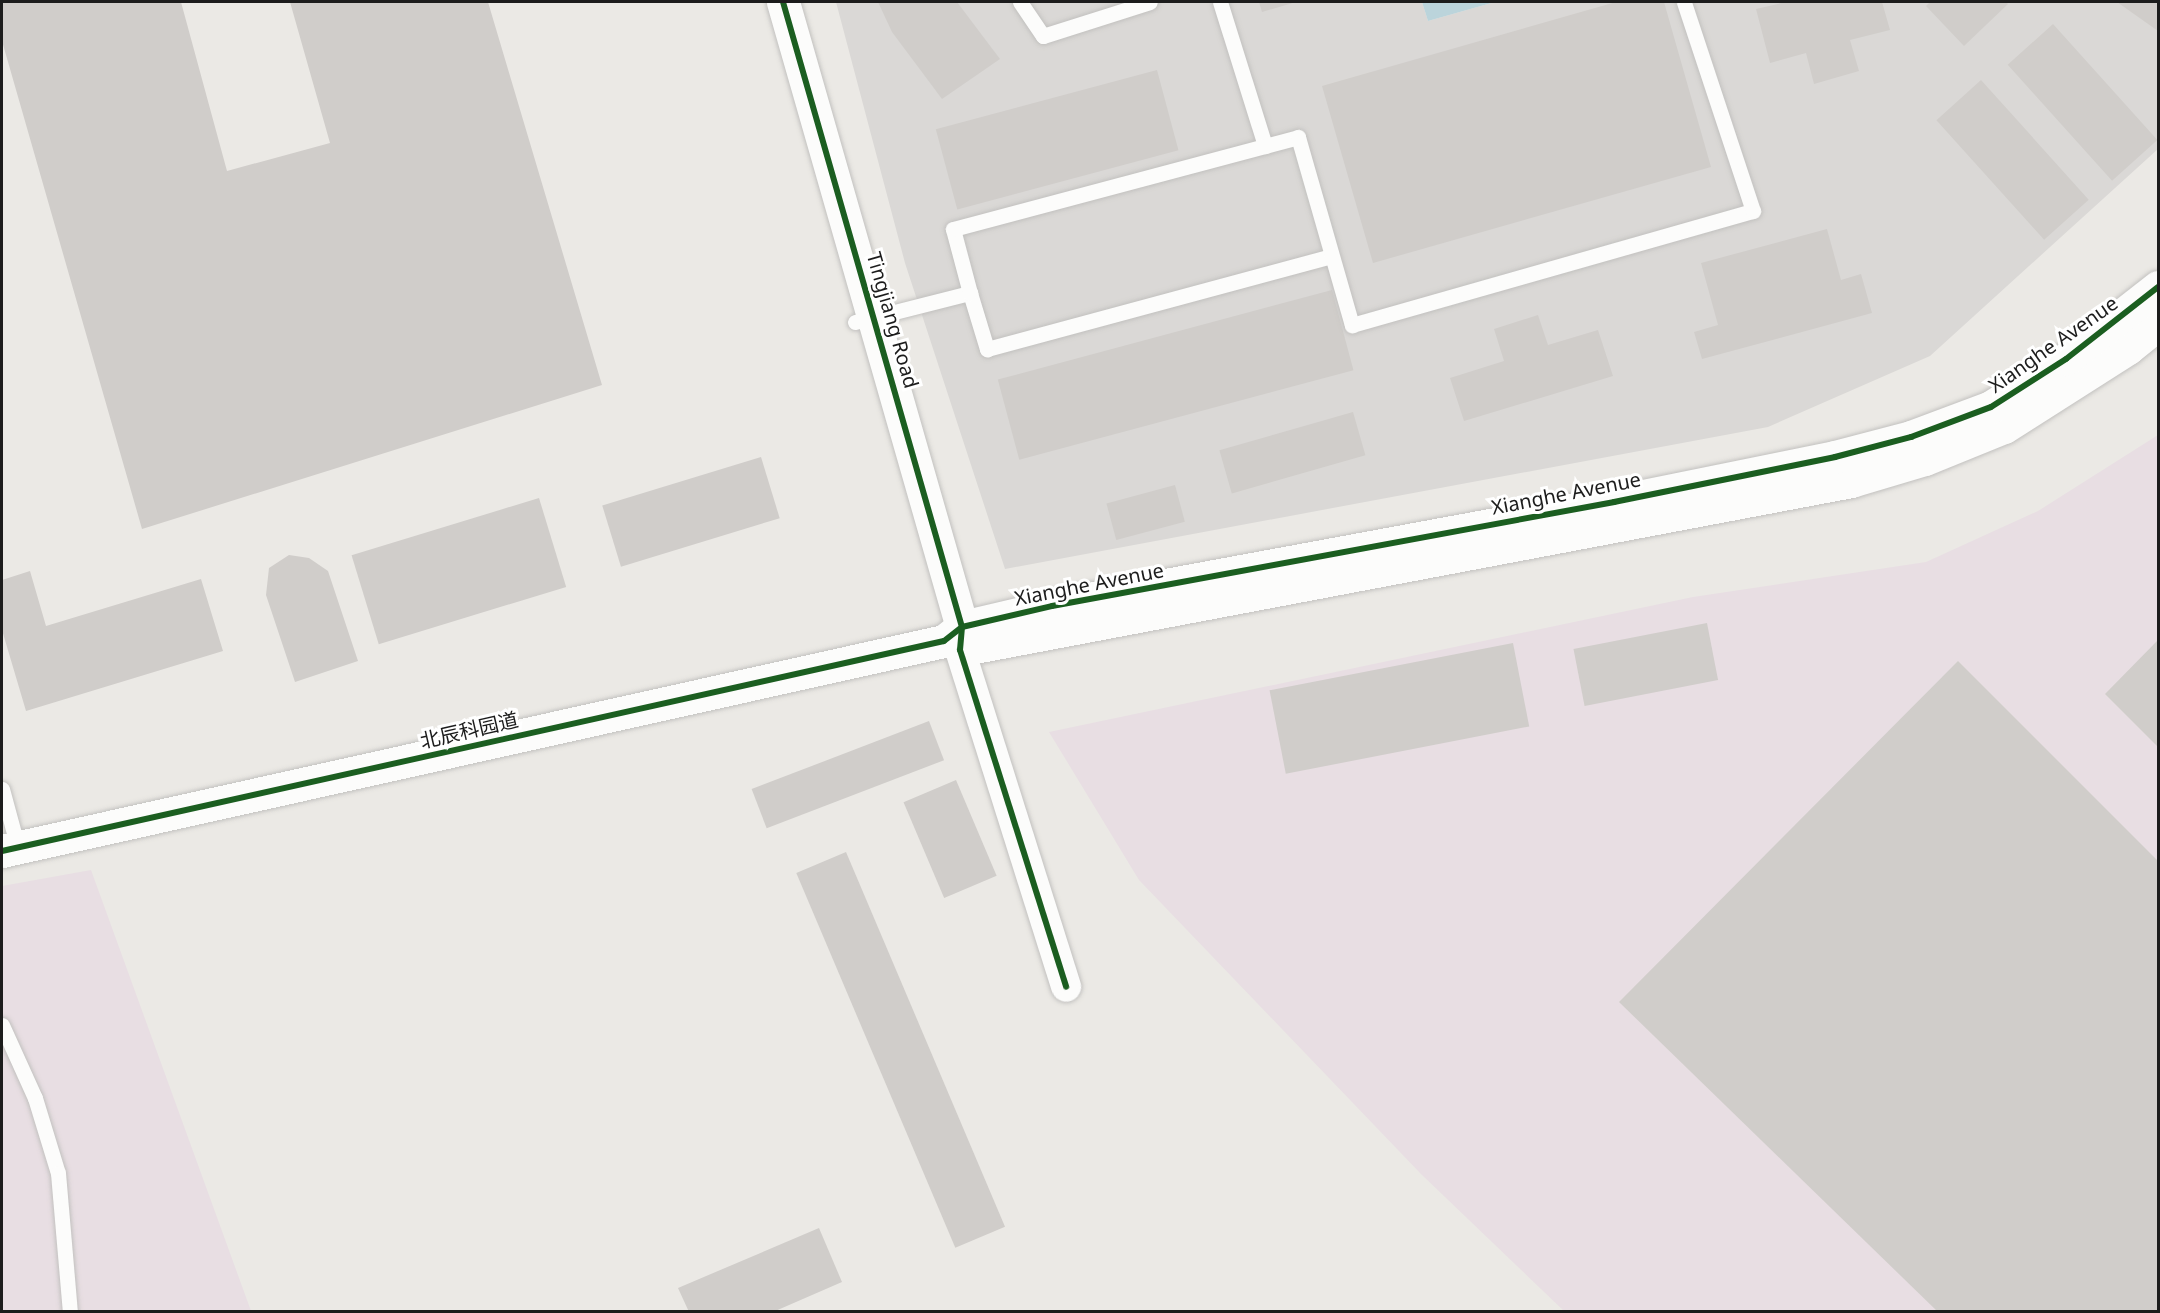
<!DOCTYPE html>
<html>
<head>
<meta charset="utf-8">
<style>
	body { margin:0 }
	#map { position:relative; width:2160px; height:1313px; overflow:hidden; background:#ebe9e5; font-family:"Noto Sans","Noto Sans SC",sans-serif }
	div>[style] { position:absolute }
	.residential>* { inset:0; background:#dad8d6 }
	.industrial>* { inset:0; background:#e8dee3 }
	.water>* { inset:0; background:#bbd4db }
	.building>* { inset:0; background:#d0cdca; transform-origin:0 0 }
	.roads { filter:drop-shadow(0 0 2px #c2c1bf) drop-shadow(0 0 2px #c2c1bf) }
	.service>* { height:15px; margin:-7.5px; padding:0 7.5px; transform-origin:7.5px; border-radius:7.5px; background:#fcfcfb }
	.minor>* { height:30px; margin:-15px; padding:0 15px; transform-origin:15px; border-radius:15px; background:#fcfcfb }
	.tertiary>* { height:33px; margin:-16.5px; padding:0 16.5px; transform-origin:16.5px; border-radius:16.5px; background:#fcfcfb }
	.cycleway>* { height:6px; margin:-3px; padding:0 3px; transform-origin:3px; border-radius:3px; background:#1b5e20 }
	span { translate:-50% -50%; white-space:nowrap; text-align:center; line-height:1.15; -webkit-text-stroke:6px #fff; paint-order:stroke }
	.street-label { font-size:20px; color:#1c1c1c }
	.frame { position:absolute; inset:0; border:3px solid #1c1c1c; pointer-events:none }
</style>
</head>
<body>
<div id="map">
	<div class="residential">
		<i style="clip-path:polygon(836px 2px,1422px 2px,1428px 21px,1495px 2px,2158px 2px,2158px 149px,1930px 356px,1768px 427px,1005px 569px,905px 263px)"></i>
	</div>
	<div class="industrial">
		<i style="clip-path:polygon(2158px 435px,2158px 1311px,1564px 1311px,1421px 1174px,1139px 880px,1049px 732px,1693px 597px,1926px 562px,2038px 511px)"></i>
		<i style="clip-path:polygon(91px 870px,251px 1311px,2px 1312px,2px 886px)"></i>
	</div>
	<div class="water">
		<i style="clip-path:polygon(1422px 2px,1495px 2px,1428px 21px)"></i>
	</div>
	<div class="building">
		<i style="clip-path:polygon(2px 2px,181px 2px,227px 171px,330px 143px,290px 2px,488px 2px,602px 385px,142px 529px,2px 41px)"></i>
		<i style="clip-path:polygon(878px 2px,957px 2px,1000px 59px,942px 99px,892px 32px)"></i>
		<i style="clip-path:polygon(1259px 2px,1296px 2px,1262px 12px)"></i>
		<i style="clip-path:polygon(1616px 2px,1664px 2px,1711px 167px,1373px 263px,1322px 86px)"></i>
		<i style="clip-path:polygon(1786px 2px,1882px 2px,1890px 30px,1850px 40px,1859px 71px,1814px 84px,1806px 53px,1770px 63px,1756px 9px)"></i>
		<i style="clip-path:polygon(1930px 2px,2006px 2px,2008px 4px,1964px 46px,1926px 6px)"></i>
		<i style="clip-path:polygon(2117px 2px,2158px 2px,2158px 31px)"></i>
		<i style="left:2053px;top:24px;width:156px;height:61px;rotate:48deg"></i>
		<i style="left:1157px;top:70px;width:83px;height:229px;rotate:75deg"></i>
		<i style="left:1981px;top:80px;width:161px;height:60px;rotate:48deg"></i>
		<i style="clip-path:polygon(1827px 229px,1841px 280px,1861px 274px,1872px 313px,1702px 359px,1694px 332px,1718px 325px,1701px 263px)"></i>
		<i style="left:1332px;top:290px;width:83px;height:346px;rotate:75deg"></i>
		<i style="clip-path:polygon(1538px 315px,1548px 345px,1598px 330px,1613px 376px,1464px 421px,1450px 378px,1504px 361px,1494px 329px)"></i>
		<i style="left:1353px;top:412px;width:45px;height:139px;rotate:74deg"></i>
		<i style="left:761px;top:457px;width:64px;height:166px;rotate:73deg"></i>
		<i style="left:1175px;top:485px;width:38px;height:71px;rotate:75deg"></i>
		<i style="left:539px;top:498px;width:93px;height:196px;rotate:73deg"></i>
		<i style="clip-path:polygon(289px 555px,309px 558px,328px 571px,358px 661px,295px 682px,266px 595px,269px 568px)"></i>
		<i style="clip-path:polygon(30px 571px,46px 626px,201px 579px,223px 651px,26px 711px,2px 630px,2px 580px)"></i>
		<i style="left:1707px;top:623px;width:58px;height:136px;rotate:79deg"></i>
		<i style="clip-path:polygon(2158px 640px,2158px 747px,2105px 694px)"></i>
		<i style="left:1513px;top:643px;width:85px;height:248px;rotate:79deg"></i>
		<i style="clip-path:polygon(1958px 661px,2158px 861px,2158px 1312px,1938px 1312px,1619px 1002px)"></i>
		<i style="left:929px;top:721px;width:42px;height:190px;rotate:69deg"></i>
		<i style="left:956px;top:780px;width:104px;height:57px;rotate:67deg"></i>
		<i style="left:846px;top:852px;width:407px;height:54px;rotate:67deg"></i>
		<i style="clip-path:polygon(819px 1228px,842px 1282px,773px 1312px,689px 1312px,678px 1288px)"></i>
	</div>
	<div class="roads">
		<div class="service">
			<i style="left:1020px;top:2px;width:41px;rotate:55.9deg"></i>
			<i style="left:1043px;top:36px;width:112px;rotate:-17.6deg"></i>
			<i style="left:1220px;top:2px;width:151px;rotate:72.6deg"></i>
			<i style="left:970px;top:293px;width:59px;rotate:73.1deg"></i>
			<i style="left:987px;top:349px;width:356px;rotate:-15.1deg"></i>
			<i style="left:855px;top:322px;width:119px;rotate:-14.2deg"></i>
			<i style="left:970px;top:293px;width:66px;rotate:-104.9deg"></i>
			<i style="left:953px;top:229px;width:357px;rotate:-14.9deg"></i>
			<i style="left:1298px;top:137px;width:196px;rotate:74deg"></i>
			<i style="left:1352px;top:325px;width:417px;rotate:-15.9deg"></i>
			<i style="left:1753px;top:211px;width:220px;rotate:-108.3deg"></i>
			<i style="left:2px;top:789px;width:61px;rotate:74.8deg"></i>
			<i style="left:2px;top:1025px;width:80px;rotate:65.7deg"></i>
			<i style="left:35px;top:1098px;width:78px;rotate:73deg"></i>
			<i style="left:58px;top:1173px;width:140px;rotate:85.1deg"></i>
		</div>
		<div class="minor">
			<i style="left:960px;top:650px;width:353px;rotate:72.5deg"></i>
		</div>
		<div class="tertiary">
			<i style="left:783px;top:2px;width:650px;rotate:74.02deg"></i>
			<i style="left:962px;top:627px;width:21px;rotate:93deg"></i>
			<i style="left:964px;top:649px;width:903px;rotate:-10.72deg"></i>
			<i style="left:1851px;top:481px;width:77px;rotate:-16.6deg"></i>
			<i style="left:1925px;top:459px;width:85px;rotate:-22.1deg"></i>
			<i style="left:2004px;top:427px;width:147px;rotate:-32.5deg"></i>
			<i style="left:2128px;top:348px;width:38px;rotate:-39deg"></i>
			<i style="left:2px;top:851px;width:965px;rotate:-12.57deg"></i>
			<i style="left:944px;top:641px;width:23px;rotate:-38deg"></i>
			<i style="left:962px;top:627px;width:92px;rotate:-13.1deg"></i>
			<i style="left:1052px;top:606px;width:572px;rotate:-10.48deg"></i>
			<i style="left:1614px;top:502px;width:226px;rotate:-11.5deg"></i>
			<i style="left:1835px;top:457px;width:79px;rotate:-14.7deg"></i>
			<i style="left:1911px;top:437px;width:85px;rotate:-20.6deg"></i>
			<i style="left:1991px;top:407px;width:89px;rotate:-32.6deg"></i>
			<i style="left:2066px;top:359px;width:117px;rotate:-38deg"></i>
		</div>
	</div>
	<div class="cycleway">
		<i style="left:783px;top:2px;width:650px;rotate:74.02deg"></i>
		<i style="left:962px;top:627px;width:23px;rotate:95deg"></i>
		<i style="left:960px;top:650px;width:353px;rotate:72.5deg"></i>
		<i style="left:2px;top:851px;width:965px;rotate:-12.57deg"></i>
		<i style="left:944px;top:641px;width:23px;rotate:-38deg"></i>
		<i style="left:962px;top:627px;width:92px;rotate:-13.1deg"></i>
		<i style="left:1052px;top:606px;width:572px;rotate:-10.48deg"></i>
		<i style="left:1614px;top:502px;width:226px;rotate:-11.5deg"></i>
		<i style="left:1835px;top:457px;width:79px;rotate:-14.7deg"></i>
		<i style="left:1911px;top:437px;width:85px;rotate:-20.6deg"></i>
		<i style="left:1991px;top:407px;width:89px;rotate:-32.6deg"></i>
		<i style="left:2066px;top:359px;width:117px;rotate:-38deg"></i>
	</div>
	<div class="street-label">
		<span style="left:893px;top:320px;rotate:74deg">Tingjiang Road</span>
		<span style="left:2053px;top:344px;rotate:-35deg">Xianghe Avenue</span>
		<span style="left:1566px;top:493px;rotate:-11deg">Xianghe Avenue</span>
		<span style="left:1089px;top:584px;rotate:-11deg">Xianghe Avenue</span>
		<span style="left:469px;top:730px;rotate:-13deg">北辰科园道</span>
	</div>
	<div class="frame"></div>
</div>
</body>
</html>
